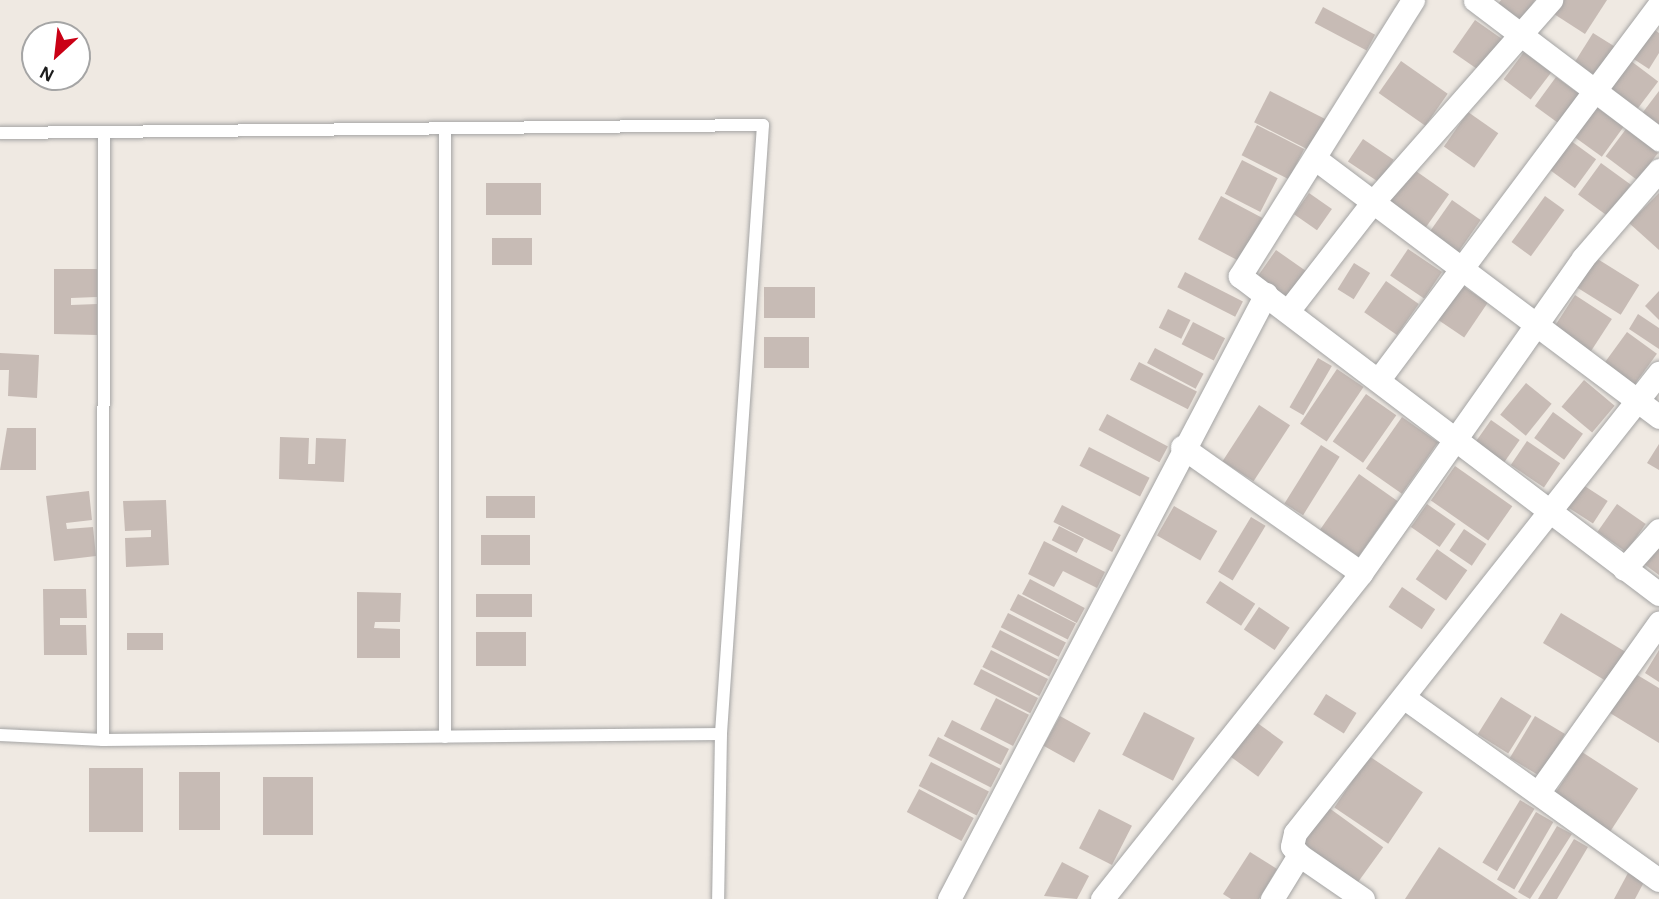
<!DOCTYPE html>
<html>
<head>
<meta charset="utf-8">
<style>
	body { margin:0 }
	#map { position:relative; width:1659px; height:899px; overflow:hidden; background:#efe9e2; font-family:"Alegreya Sans",sans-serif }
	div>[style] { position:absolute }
	.building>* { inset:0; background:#c7bbb5; transform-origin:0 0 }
	.roads { filter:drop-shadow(0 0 2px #a4a4a4) drop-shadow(0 0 2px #a4a4a4) }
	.lane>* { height:12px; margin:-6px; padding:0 6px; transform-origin:6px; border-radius:6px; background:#fff }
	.street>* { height:23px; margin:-11.5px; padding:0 11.5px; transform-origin:11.5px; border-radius:11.5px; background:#fff }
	span { translate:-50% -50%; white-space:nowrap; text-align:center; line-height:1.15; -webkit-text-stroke:5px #fff; paint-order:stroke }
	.north { position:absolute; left:21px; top:21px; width:70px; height:70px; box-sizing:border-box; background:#fff; border:2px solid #a5a5a5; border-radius:50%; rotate:207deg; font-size:19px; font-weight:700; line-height:28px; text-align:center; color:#1d1d1d }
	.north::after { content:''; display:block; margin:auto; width:24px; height:32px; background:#ca0015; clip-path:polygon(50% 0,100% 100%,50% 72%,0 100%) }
</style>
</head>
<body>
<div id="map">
	<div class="building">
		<i style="clip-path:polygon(1501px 0,1535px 0,1520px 24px,1495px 8px)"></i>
		<i style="clip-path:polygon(1564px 0,1607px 0,1585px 34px,1554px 14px)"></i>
		<i style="left:1323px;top:7px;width:59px;height:18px;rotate:28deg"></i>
		<i style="left:1475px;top:20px;width:33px;height:39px;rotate:35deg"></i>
		<i style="clip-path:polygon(1649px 26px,1659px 33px,1659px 53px,1649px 69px,1629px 56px)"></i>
		<i style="left:1593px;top:33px;width:26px;height:42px;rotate:32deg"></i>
		<i style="left:1524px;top:52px;width:34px;height:34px;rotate:37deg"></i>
		<i style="left:1627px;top:58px;width:39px;height:39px;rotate:37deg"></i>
		<i style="left:1401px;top:61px;width:57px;height:39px;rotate:35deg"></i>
		<i style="left:1556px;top:77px;width:34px;height:36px;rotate:36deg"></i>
		<i style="left:1270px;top:91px;width:63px;height:35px;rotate:27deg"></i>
		<i style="clip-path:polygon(1659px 91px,1659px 130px,1640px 116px)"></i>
		<i style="left:1588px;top:101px;width:44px;height:37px;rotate:36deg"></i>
		<i style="left:1468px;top:112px;width:37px;height:42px;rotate:35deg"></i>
		<i style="left:1257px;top:125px;width:53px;height:34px;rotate:27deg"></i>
		<i style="left:1626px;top:129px;width:40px;height:34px;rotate:37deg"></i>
		<i style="left:1567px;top:138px;width:36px;height:36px;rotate:36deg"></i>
		<i style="left:1363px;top:139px;width:37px;height:27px;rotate:34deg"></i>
		<i style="left:1242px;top:160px;width:40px;height:38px;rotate:27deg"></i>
		<i style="left:1601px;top:163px;width:37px;height:39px;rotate:36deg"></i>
		<i style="left:1413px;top:169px;width:44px;height:44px;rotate:35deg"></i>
		<i style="left:486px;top:183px;width:55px;height:32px"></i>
		<i style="left:1309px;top:193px;width:28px;height:26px;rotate:35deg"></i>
		<i style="clip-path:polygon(1659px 193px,1659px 250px,1629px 223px)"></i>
		<i style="left:1221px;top:196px;width:47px;height:49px;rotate:28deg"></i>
		<i style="left:1545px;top:196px;width:24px;height:57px;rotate:36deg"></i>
		<i style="left:1452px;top:200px;width:35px;height:44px;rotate:35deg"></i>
		<i style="left:492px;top:238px;width:40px;height:27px"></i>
		<i style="left:1408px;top:249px;width:41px;height:32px;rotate:34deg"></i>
		<i style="left:1276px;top:250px;width:37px;height:35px;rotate:35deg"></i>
		<i style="left:1596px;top:258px;width:51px;height:35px;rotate:32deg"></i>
		<i style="left:1354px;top:263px;width:19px;height:31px;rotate:32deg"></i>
		<i style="clip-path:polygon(54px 269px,97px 269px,97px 297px,71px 298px,71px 305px,97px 304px,97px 335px,54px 334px)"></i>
		<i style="left:1185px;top:272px;width:65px;height:17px;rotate:27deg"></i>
		<i style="left:1386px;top:281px;width:40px;height:38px;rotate:35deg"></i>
		<i style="left:1457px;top:282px;width:37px;height:42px;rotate:34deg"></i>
		<i style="left:764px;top:287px;width:51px;height:31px"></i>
		<i style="clip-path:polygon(1659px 291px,1659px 320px,1645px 306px)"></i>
		<i style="left:1575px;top:295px;width:44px;height:43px;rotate:33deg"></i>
		<i style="left:1168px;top:309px;width:25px;height:21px;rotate:26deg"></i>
		<i style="clip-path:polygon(1638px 314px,1659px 328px,1659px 349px,1629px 329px)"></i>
		<i style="left:1193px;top:322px;width:36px;height:25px;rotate:27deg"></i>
		<i style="left:1627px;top:332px;width:37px;height:44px;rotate:36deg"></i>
		<i style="left:764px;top:337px;width:45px;height:31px"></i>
		<i style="left:1155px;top:348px;width:55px;height:17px;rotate:28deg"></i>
		<i style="clip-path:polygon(0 353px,39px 355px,37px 398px,8px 396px,9px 370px,0 370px)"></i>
		<i style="left:1318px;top:358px;width:16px;height:57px;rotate:30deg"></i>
		<i style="left:1139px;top:362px;width:65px;height:20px;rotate:27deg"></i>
		<i style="left:1337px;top:369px;width:32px;height:66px;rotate:34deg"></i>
		<i style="left:1584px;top:380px;width:40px;height:35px;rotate:40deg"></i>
		<i style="left:1526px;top:383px;width:33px;height:41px;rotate:39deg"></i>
		<i style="left:1366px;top:394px;width:37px;height:58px;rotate:35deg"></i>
		<i style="left:1259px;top:405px;width:37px;height:67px;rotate:33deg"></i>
		<i style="left:1553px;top:412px;width:37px;height:32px;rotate:36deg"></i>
		<i style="left:1107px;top:414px;width:69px;height:18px;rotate:28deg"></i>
		<i style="left:1402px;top:417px;width:44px;height:63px;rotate:35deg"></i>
		<i style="left:1491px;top:420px;width:35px;height:27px;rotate:35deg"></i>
		<i style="clip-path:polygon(7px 428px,36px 428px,36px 470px,0 470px)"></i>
		<i style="clip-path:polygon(280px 437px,309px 438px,308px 464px,315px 464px,316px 438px,346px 439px,344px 482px,279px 479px)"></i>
		<i style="left:1527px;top:441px;width:40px;height:29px;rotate:34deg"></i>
		<i style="clip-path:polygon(1659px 444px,1659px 470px,1647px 463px)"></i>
		<i style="left:1321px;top:445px;width:22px;height:69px;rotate:32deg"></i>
		<i style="left:1089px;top:447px;width:68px;height:21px;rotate:27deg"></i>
		<i style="left:1455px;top:466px;width:70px;height:42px;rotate:35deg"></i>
		<i style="left:1359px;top:474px;width:47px;height:68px;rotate:35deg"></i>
		<i style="left:1580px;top:483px;width:33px;height:27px;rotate:33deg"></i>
		<i style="clip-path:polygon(89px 491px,92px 520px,66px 523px,67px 529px,93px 527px,96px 556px,54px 561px,46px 496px)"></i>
		<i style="left:486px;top:496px;width:49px;height:22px"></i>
		<i style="clip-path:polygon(166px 500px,169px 565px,126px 567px,125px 538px,151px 537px,151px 530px,125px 531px,123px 501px)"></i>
		<i style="left:1427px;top:504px;width:35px;height:28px;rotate:35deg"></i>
		<i style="left:1617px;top:504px;width:35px;height:34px;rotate:35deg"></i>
		<i style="left:1062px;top:505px;width:66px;height:19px;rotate:27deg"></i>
		<i style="left:1174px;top:506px;width:50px;height:34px;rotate:30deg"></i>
		<i style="left:1251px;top:517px;width:17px;height:64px;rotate:31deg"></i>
		<i style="left:1059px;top:526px;width:28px;height:16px;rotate:27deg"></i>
		<i style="left:1464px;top:529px;width:27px;height:26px;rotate:34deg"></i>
		<i style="left:481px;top:535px;width:49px;height:30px"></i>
		<i style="clip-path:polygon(1044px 541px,1105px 572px,1097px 588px,1063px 571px,1054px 587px,1028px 574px)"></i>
		<i style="clip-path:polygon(1659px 542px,1659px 575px,1644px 564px)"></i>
		<i style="left:1437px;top:549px;width:37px;height:37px;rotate:35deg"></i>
		<i style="left:1030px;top:579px;width:62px;height:17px;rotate:28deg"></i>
		<i style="left:1220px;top:581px;width:42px;height:26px;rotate:33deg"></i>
		<i style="left:1402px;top:587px;width:40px;height:24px;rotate:34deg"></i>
		<i style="clip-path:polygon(43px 589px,86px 589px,87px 618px,60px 618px,60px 625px,86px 625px,87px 655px,44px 655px)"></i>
		<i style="clip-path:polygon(357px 592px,401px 593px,400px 622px,375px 622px,374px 628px,400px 629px,400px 658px,357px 658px)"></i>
		<i style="left:476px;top:594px;width:56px;height:23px"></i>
		<i style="left:1018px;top:594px;width:65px;height:18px;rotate:27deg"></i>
		<i style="left:1259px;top:607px;width:37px;height:27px;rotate:34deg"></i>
		<i style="left:1008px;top:613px;width:65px;height:16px;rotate:27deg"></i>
		<i style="left:1561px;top:613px;width:76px;height:35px;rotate:31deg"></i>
		<i style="left:1000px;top:630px;width:65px;height:19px;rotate:27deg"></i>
		<i style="left:476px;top:632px;width:50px;height:34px"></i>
		<i style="left:127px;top:633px;width:36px;height:17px"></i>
		<i style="left:991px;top:650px;width:64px;height:19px;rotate:27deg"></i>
		<i style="clip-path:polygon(1659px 650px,1659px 682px,1645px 673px)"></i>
		<i style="left:981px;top:669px;width:64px;height:17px;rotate:27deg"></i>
		<i style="clip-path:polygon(1634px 673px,1659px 688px,1659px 743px,1610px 713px)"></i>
		<i style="left:1326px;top:694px;width:36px;height:24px;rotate:32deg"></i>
		<i style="left:1501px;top:697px;width:36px;height:44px;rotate:32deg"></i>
		<i style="left:996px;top:698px;width:37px;height:35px;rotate:27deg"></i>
		<i style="left:1144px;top:712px;width:57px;height:48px;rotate:27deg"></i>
		<i style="left:1060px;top:716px;width:35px;height:34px;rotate:29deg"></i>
		<i style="left:1535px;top:716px;width:35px;height:49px;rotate:31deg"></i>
		<i style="left:952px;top:720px;width:64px;height:18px;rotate:27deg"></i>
		<i style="left:1256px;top:722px;width:34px;height:43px;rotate:36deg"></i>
		<i style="left:938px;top:737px;width:70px;height:21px;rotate:27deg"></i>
		<i style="left:1582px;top:752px;width:67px;height:51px;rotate:33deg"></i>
		<i style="left:1369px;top:756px;width:65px;height:62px;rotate:34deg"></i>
		<i style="left:931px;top:762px;width:65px;height:27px;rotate:27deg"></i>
		<i style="left:89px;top:768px;width:54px;height:64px"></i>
		<i style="left:179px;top:772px;width:41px;height:58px"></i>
		<i style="left:263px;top:777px;width:50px;height:58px"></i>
		<i style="left:919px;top:789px;width:62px;height:26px;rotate:28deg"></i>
		<i style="left:1520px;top:800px;width:17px;height:73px;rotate:31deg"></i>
		<i style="left:1325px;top:805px;width:72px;height:44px;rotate:36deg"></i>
		<i style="left:1099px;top:809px;width:37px;height:44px;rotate:27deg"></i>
		<i style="left:1536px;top:812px;width:20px;height:78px;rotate:30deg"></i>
		<i style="clip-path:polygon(1557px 826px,1572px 834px,1530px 899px,1518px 892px)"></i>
		<i style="clip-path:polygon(1574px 839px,1588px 847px,1557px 899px,1538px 899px)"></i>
		<i style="clip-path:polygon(1439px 847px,1518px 899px,1405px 899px)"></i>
		<i style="clip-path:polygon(1250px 852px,1277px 869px,1259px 899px,1231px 899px,1223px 894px)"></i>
		<i style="clip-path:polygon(1062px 862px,1089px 876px,1077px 899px,1044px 896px)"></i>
		<i style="clip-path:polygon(1628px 873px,1644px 882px,1635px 899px,1614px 899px)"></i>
	</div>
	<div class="roads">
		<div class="lane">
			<i style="left:0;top:133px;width:763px;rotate:-0.6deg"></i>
			<i style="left:763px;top:125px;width:610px;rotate:93.95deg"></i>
			<i style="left:721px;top:734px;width:165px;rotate:91deg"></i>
			<i style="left:0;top:735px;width:103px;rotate:2.8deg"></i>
			<i style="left:103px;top:740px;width:618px;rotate:-0.56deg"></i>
			<i style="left:445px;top:737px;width:607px;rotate:-90deg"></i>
			<i style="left:103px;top:740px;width:604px;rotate:-89.91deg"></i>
		</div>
		<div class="street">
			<i style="left:1413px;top:0;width:326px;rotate:122.1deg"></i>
			<i style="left:1240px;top:276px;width:526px;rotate:37.2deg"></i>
			<i style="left:1475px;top:0;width:231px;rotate:37.1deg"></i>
			<i style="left:1317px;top:160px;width:428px;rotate:36.9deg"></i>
			<i style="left:1288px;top:311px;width:137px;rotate:-52.1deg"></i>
			<i style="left:1372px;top:203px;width:271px;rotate:-48.6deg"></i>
			<i style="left:1379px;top:379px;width:467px;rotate:-53.2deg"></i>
			<i style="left:1182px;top:447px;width:219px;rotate:35.1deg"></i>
			<i style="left:1624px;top:569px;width:52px;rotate:-48.1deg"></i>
			<i style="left:1406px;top:699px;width:311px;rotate:35.6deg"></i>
			<i style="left:1538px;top:793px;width:209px;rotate:-54.6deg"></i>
			<i style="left:949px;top:899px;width:683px;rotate:-62.35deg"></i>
			<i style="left:1102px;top:899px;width:416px;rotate:-51.5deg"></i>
			<i style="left:1361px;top:573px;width:385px;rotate:-54.8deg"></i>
			<i style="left:1583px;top:258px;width:116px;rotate:-49.2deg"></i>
			<i style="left:1272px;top:899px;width:52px;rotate:-58.5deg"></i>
			<i style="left:1363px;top:899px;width:78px;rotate:-145.5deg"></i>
			<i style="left:1299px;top:855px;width:11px;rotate:-128deg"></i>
			<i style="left:1292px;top:846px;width:13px;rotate:-77deg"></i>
			<i style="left:1295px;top:833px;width:587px;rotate:-51.65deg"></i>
		</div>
	</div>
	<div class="north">N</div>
</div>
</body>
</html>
